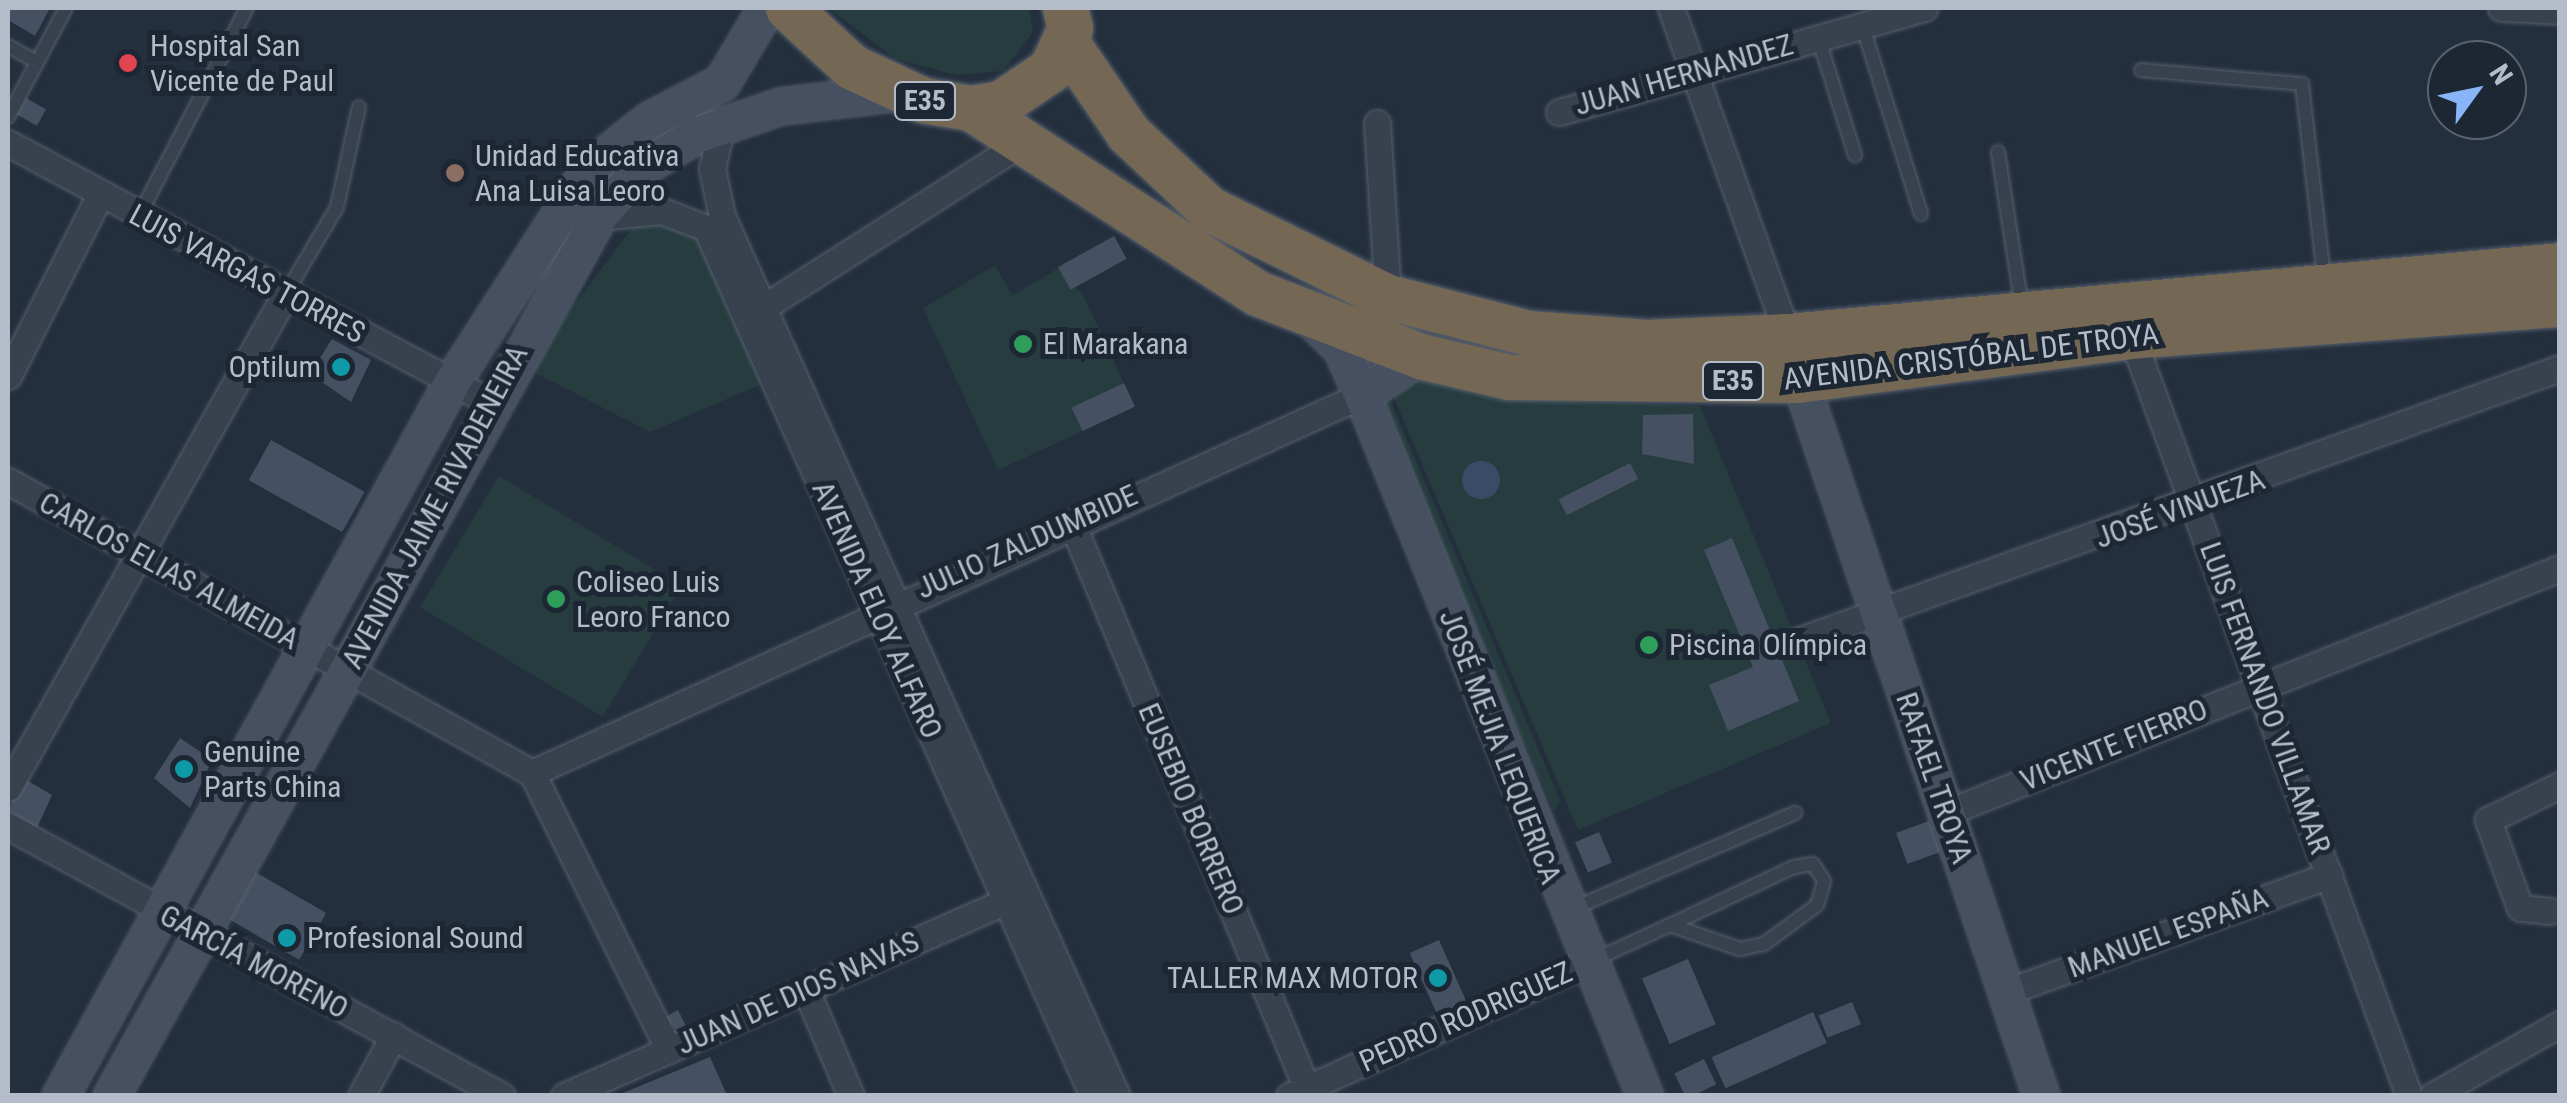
<!DOCTYPE html>
<html>
<head>
<meta charset="utf-8">
<style>
	body { margin:0 }
	#map { position:relative; width:2567px; height:1103px; overflow:hidden; background:#242f3e; font-family:"Roboto Condensed",sans-serif }
	div>[style] { position:absolute }
	.green>* { inset:0; background:#263c3f; transform-origin:0 0 }
	.water>* { inset:0; background:#394c67 }
	.round { border-radius:50% }
	.building>* { inset:0; background:#455162; transform-origin:0 0 }
	.roads { filter:drop-shadow(0 0 2px #565f6c) drop-shadow(0 0 2px #565f6c) }
	.lane>* { height:12px; margin:-6px; padding:0 6px; transform-origin:6px; border-radius:6px; background:#38414e }
	.street>* { height:25px; margin:-12.5px; padding:0 12.5px; transform-origin:12.5px; border-radius:12.5px; background:#38414e }
	.secondary>* { height:35px; margin:-17.5px; padding:0 17.5px; transform-origin:17.5px; border-radius:17.5px; background:#465061 }
	.highway>* { height:45px; margin:-22.5px; padding:0 22.5px; transform-origin:22.5px; border-radius:22.5px; background:#746855 }
	.dots>* { width:28px; height:28px; translate:-50% -50%; box-sizing:border-box; border:5px solid #1d2633; border-radius:50% }
	span { translate:-50% -50%; white-space:nowrap; text-align:center; line-height:1.15; -webkit-text-stroke:10px #1d2633; paint-order:stroke }
	.shield-label span { padding:2px 8px; background:#1d2633; border:2px solid; border-radius:8px; -webkit-text-stroke-width:0 }
	.shield-label { font-size:28px; color:#b4bcc9; font-weight:700 }
	.poi-label { font-size:30px; color:#b4bcc9 }
	.left { translate:0 -50%; text-align:left }
	.right { translate:-100% -50%; text-align:right }
	.street-label { font-size:30px; color:#b4bcc9 }
	.frame { position:absolute; inset:0; border:10px solid #b4bcc9; pointer-events:none }
	.north { position:absolute; left:2427px; top:40px; width:100px; height:100px; box-sizing:border-box; background:#1d2633; border:2px solid #59626f; border-radius:50%; rotate:57deg; font-size:28px; font-weight:700; line-height:40px; text-align:center; color:#b4bcc9 }
	.north::after { content:''; display:block; margin:auto; width:35px; height:45px; background:#8ab4f8; clip-path:polygon(50% 0,100% 100%,50% 72%,0 100%) }
</style>
</head>
<body>
<div id="map">
	<div class="green">
		<i style="clip-path:polygon(828px 8px,1029px 8px,1033px 32px,1003px 71px,956px 75px,896px 59px)"></i>
		<i style="clip-path:polygon(637px 222px,702px 231px,764px 383px,650px 432px,526px 368px)"></i>
		<i style="clip-path:polygon(995px 265px,1012px 296px,1059px 268px,1084px 297px,1135px 407px,998px 470px,923px 308px)"></i>
		<i style="clip-path:polygon(1414px 375px,1499px 397px,1700px 406px,1831px 723px,1578px 830px,1391px 391px)"></i>
		<i style="clip-path:polygon(1387px 392px,1560px 800px,1554px 811px,1383px 418px)"></i>
		<i style="left:499px;top:476px;width:213px;height:153px;rotate:31deg"></i>
	</div>
	<div class="water">
		<i class="round" style="left:1462px;top:461px;width:38px;height:38px"></i>
	</div>
	<div class="building">
		<i style="clip-path:polygon(8px 8px,50px 8px,35px 36px,8px 20px)"></i>
		<i style="left:26px;top:98px;width:23px;height:19px;rotate:29deg"></i>
		<i style="left:1114px;top:236px;width:26px;height:64px;rotate:61deg"></i>
		<i style="clip-path:polygon(332px 339px,371px 360px,351px 402px,310px 374px)"></i>
		<i style="left:1124px;top:383px;width:26px;height:58px;rotate:65deg"></i>
		<i style="clip-path:polygon(1693px 414px,1694px 464px,1642px 454px,1643px 415px)"></i>
		<i style="left:271px;top:440px;width:107px;height:46px;rotate:29deg"></i>
		<i style="left:1630px;top:463px;width:18px;height:80px;rotate:63deg"></i>
		<i style="clip-path:polygon(1732px 538px,1799px 701px,1728px 731px,1709px 685px,1753px 667px,1704px 550px)"></i>
		<i style="clip-path:polygon(180px 738px,212px 760px,190px 808px,154px 778px)"></i>
		<i style="clip-path:polygon(21px 777px,52px 795px,37px 828px,8px 811px)"></i>
		<i style="left:1929px;top:821px;width:33px;height:35px;rotate:70deg"></i>
		<i style="left:1599px;top:832px;width:33px;height:26px;rotate:67deg"></i>
		<i style="left:243px;top:865px;width:96px;height:54px;rotate:30deg"></i>
		<i style="left:1439px;top:940px;width:70px;height:32px;rotate:66deg"></i>
		<i style="left:1688px;top:959px;width:71px;height:50px;rotate:67deg"></i>
		<i style="left:1852px;top:1002px;width:24px;height:36px;rotate:68deg"></i>
		<i style="clip-path:polygon(678px 1010px,686px 1026px,679px 1033px,665px 1017px)"></i>
		<i style="left:1813px;top:1012px;width:34px;height:111px;rotate:66deg"></i>
		<i style="clip-path:polygon(710px 1057px,727px 1095px,618px 1095px)"></i>
		<i style="left:1704px;top:1059px;width:28px;height:33px;rotate:64deg"></i>
	</div>
	<div class="roads">
		<div class="lane">
			<i style="left:1861px;top:21px;width:202px;rotate:72.7deg"></i>
			<i style="left:1818px;top:37px;width:124px;rotate:72.6deg"></i>
			<i style="left:8px;top:46px;width:33px;rotate:29deg"></i>
			<i style="left:2141px;top:70px;width:162px;rotate:5deg"></i>
			<i style="left:2302px;top:84px;width:194px;rotate:83.5deg"></i>
			<i style="left:8px;top:117px;width:123px;rotate:-62deg"></i>
			<i style="left:1998px;top:152px;width:157px;rotate:81.2deg"></i>
			<i style="left:139px;top:216px;width:234px;rotate:-62.6deg"></i>
			<i style="left:285px;top:295px;width:102px;rotate:-59.4deg"></i>
			<i style="left:337px;top:207px;width:102px;rotate:-77.6deg"></i>
			<i style="left:1572px;top:909px;width:243px;rotate:-23.3deg"></i>
			<i style="left:1594px;top:960px;width:84px;rotate:-24.7deg"></i>
			<i style="left:1670px;top:925px;width:137px;rotate:-25.1deg"></i>
			<i style="left:1794px;top:867px;width:19px;rotate:-9deg"></i>
			<i style="left:1813px;top:864px;width:20px;rotate:57deg"></i>
			<i style="left:1824px;top:881px;width:25px;rotate:106deg"></i>
			<i style="left:1817px;top:905px;width:66px;rotate:143.7deg"></i>
			<i style="left:1764px;top:944px;width:25px;rotate:168deg"></i>
			<i style="left:1740px;top:949px;width:74px;rotate:-161.1deg"></i>
		</div>
		<div class="street">
			<i style="left:1671px;top:8px;width:348px;rotate:70.4deg"></i>
			<i style="left:2501px;top:8px;width:59px;rotate:2.9deg"></i>
			<i style="left:1559px;top:112px;width:380px;rotate:-15.9deg"></i>
			<i style="left:1377px;top:123px;width:174px;rotate:86.4deg"></i>
			<i style="left:722px;top:124px;width:46px;rotate:102.5deg"></i>
			<i style="left:712px;top:169px;width:48px;rotate:78deg"></i>
			<i style="left:722px;top:216px;width:965px;rotate:65.83deg"></i>
			<i style="left:8px;top:143px;width:545px;rotate:28.26deg"></i>
			<i style="left:598px;top:217px;width:64px;rotate:-5.4deg"></i>
			<i style="left:662px;top:211px;width:47px;rotate:21.1deg"></i>
			<i style="left:706px;top:228px;width:950px;rotate:65.97deg"></i>
			<i style="left:764px;top:307px;width:307px;rotate:-32.5deg"></i>
			<i style="left:2129px;top:329px;width:817px;rotate:69.94deg"></i>
			<i style="left:8px;top:376px;width:201px;rotate:-63.1deg"></i>
			<i style="left:8px;top:481px;width:600px;rotate:29.13deg"></i>
			<i style="left:532px;top:773px;width:309px;rotate:63.7deg"></i>
			<i style="left:1072px;top:523px;width:620px;rotate:67.44deg"></i>
			<i style="left:1797px;top:641px;width:810px;rotate:-19.69deg"></i>
			<i style="left:532px;top:773px;width:912px;rotate:-24.49deg"></i>
			<i style="left:8px;top:788px;width:565px;rotate:-60.67deg"></i>
			<i style="left:1948px;top:812px;width:659px;rotate:-21.74deg"></i>
			<i style="left:8px;top:826px;width:563px;rotate:28.66deg"></i>
			<i style="left:2550px;top:911px;width:30px;rotate:-174deg"></i>
			<i style="left:2520px;top:908px;width:94px;rotate:-110deg"></i>
			<i style="left:2488px;top:820px;width:80px;rotate:-25.9deg"></i>
			<i style="left:806px;top:990px;width:115px;rotate:67deg"></i>
			<i style="left:2006px;top:992px;width:344px;rotate:-19.9deg"></i>
			<i style="left:361px;top:1096px;width:69px;rotate:-61.6deg"></i>
			<i style="left:564px;top:1096px;width:501px;rotate:-23.8deg"></i>
			<i style="left:1289px;top:1096px;width:326px;rotate:-24.1deg"></i>
			<i style="left:2432px;top:1096px;width:147px;rotate:-29.4deg"></i>
		</div>
		<div class="secondary">
			<i style="left:1309px;top:317px;width:45px;rotate:44.1deg"></i>
			<i style="left:1341px;top:348px;width:51px;rotate:65.9deg"></i>
			<i style="left:1420px;top:356px;width:70px;rotate:146.1deg"></i>
			<i style="left:1362px;top:395px;width:756px;rotate:68.02deg"></i>
			<i style="left:1792px;top:357px;width:780px;rotate:71.38deg"></i>
			<i style="left:60px;top:1096px;width:817px;rotate:-61.24deg"></i>
			<i style="left:453px;top:380px;width:253px;rotate:-57.3deg"></i>
			<i style="left:590px;top:167px;width:75px;rotate:-38.5deg"></i>
			<i style="left:649px;top:120px;width:82px;rotate:-27.5deg"></i>
			<i style="left:722px;top:82px;width:86px;rotate:-59.3deg"></i>
			<i style="left:111px;top:1096px;width:1005px;rotate:-61.01deg"></i>
			<i style="left:598px;top:217px;width:65px;rotate:-48.7deg"></i>
			<i style="left:641px;top:168px;width:64px;rotate:-31deg"></i>
			<i style="left:696px;top:135px;width:89px;rotate:-19deg"></i>
			<i style="left:780px;top:106px;width:121px;rotate:-6.7deg"></i>
		</div>
		<div class="highway">
			<i style="left:788px;top:8px;width:87px;rotate:42.7deg"></i>
			<i style="left:852px;top:67px;width:78px;rotate:24.9deg"></i>
			<i style="left:923px;top:100px;width:49px;rotate:9.5deg"></i>
			<i style="left:971px;top:108px;width:30px;rotate:-9deg"></i>
			<i style="left:1001px;top:103px;width:60px;rotate:-34.2deg"></i>
			<i style="left:1051px;top:69px;width:45px;rotate:-65.1deg"></i>
			<i style="left:1070px;top:28px;width:21px;rotate:-104deg"></i>
			<i style="left:1066px;top:42px;width:110px;rotate:55.7deg"></i>
			<i style="left:1128px;top:133px;width:111px;rotate:43.2deg"></i>
			<i style="left:1209px;top:209px;width:199px;rotate:26.2deg"></i>
			<i style="left:1388px;top:297px;width:145px;rotate:14.4deg"></i>
			<i style="left:1528px;top:333px;width:119px;rotate:4.3deg"></i>
			<i style="left:1647px;top:342px;width:141px;rotate:-2.4deg"></i>
			<i style="left:1788px;top:336px;width:775px;rotate:-5.25deg"></i>
			<i style="left:971px;top:108px;width:341px;rotate:32.9deg"></i>
			<i style="left:1257px;top:293px;width:175px;rotate:21.1deg"></i>
			<i style="left:1420px;top:356px;width:91px;rotate:13.3deg"></i>
			<i style="left:1509px;top:377px;width:288px;rotate:0.6deg"></i>
			<i style="left:1797px;top:380px;width:336px;rotate:-7.5deg"></i>
			<i style="left:2130px;top:336px;width:431px;rotate:-4.3deg"></i>
		</div>
	</div>
	<div class="dots">
		<i style="left:128px;top:63px;background:#e0444e"></i>
		<i style="left:455px;top:173px;background:#8d6e63"></i>
		<i style="left:1023px;top:344px;background:#2e9e5b"></i>
		<i style="left:341px;top:367px;background:#0f9aa8"></i>
		<i style="left:556px;top:599px;background:#2e9e5b"></i>
		<i style="left:1649px;top:645px;background:#2e9e5b"></i>
		<i style="left:184px;top:769px;background:#0f9aa8"></i>
		<i style="left:287px;top:938px;background:#0f9aa8"></i>
		<i style="left:1438px;top:978px;background:#0f9aa8"></i>
	</div>
	<div class="shield-label">
		<span style="left:925px;top:101px">E35</span>
		<span style="left:1733px;top:381px">E35</span>
	</div>
	<div class="poi-label">
		<span class="left" style="left:150px;top:63px">Hospital San<br>Vicente de Paul</span>
		<span class="left" style="left:475px;top:173px">Unidad Educativa<br>Ana Luisa Leoro</span>
		<span class="left" style="left:1043px;top:344px">El Marakana</span>
		<span class="right" style="left:321px;top:367px">Optilum</span>
		<span class="left" style="left:576px;top:599px">Coliseo Luis<br>Leoro Franco</span>
		<span class="left" style="left:1669px;top:645px">Piscina Olímpica</span>
		<span class="left" style="left:204px;top:769px">Genuine<br>Parts China</span>
		<span class="left" style="left:307px;top:938px">Profesional Sound</span>
		<span class="right" style="left:1418px;top:978px">TALLER MAX MOTOR</span>
	</div>
	<div class="street-label">
		<span style="left:1684px;top:75px;rotate:-16deg">JUAN HERNANDEZ</span>
		<span style="left:247px;top:274px;rotate:28deg">LUIS VARGAS TORRES</span>
		<span style="left:1971px;top:357px;rotate:-7deg">AVENIDA CRISTÓBAL DE TROYA</span>
		<span style="left:435px;top:507px;rotate:-62deg">AVENIDA JAIME RIVADENEIRA</span>
		<span style="left:2180px;top:509px;rotate:-20deg">JOSÉ VINUEZA</span>
		<span style="left:1027px;top:542px;rotate:-24deg">JULIO ZALDUMBIDE</span>
		<span style="left:169px;top:571px;rotate:29deg">CARLOS ELIAS ALMEIDA</span>
		<span style="left:877px;top:610px;rotate:66deg">AVENIDA ELOY ALFARO</span>
		<span style="left:2265px;top:698px;rotate:70deg">LUIS FERNANDO VILLAMAR</span>
		<span style="left:2114px;top:745px;rotate:-22deg">VICENTE FIERRO</span>
		<span style="left:1500px;top:747px;rotate:69deg">JOSÉ MEJIA LEQUERICA</span>
		<span style="left:1934px;top:778px;rotate:71deg">RAFAEL TROYA</span>
		<span style="left:1191px;top:809px;rotate:67deg">EUSEBIO BORRERO</span>
		<span style="left:2168px;top:933px;rotate:-20deg">MANUEL ESPAÑA</span>
		<span style="left:254px;top:962px;rotate:28deg">GARCÍA MORENO</span>
		<span style="left:798px;top:993px;rotate:-24deg">JUAN DE DIOS NAVAS</span>
		<span style="left:1466px;top:1017px;rotate:-24deg">PEDRO RODRIGUEZ</span>
	</div>
	<div class="frame"></div>
	<div class="north">N</div>
</div>
</body>
</html>
